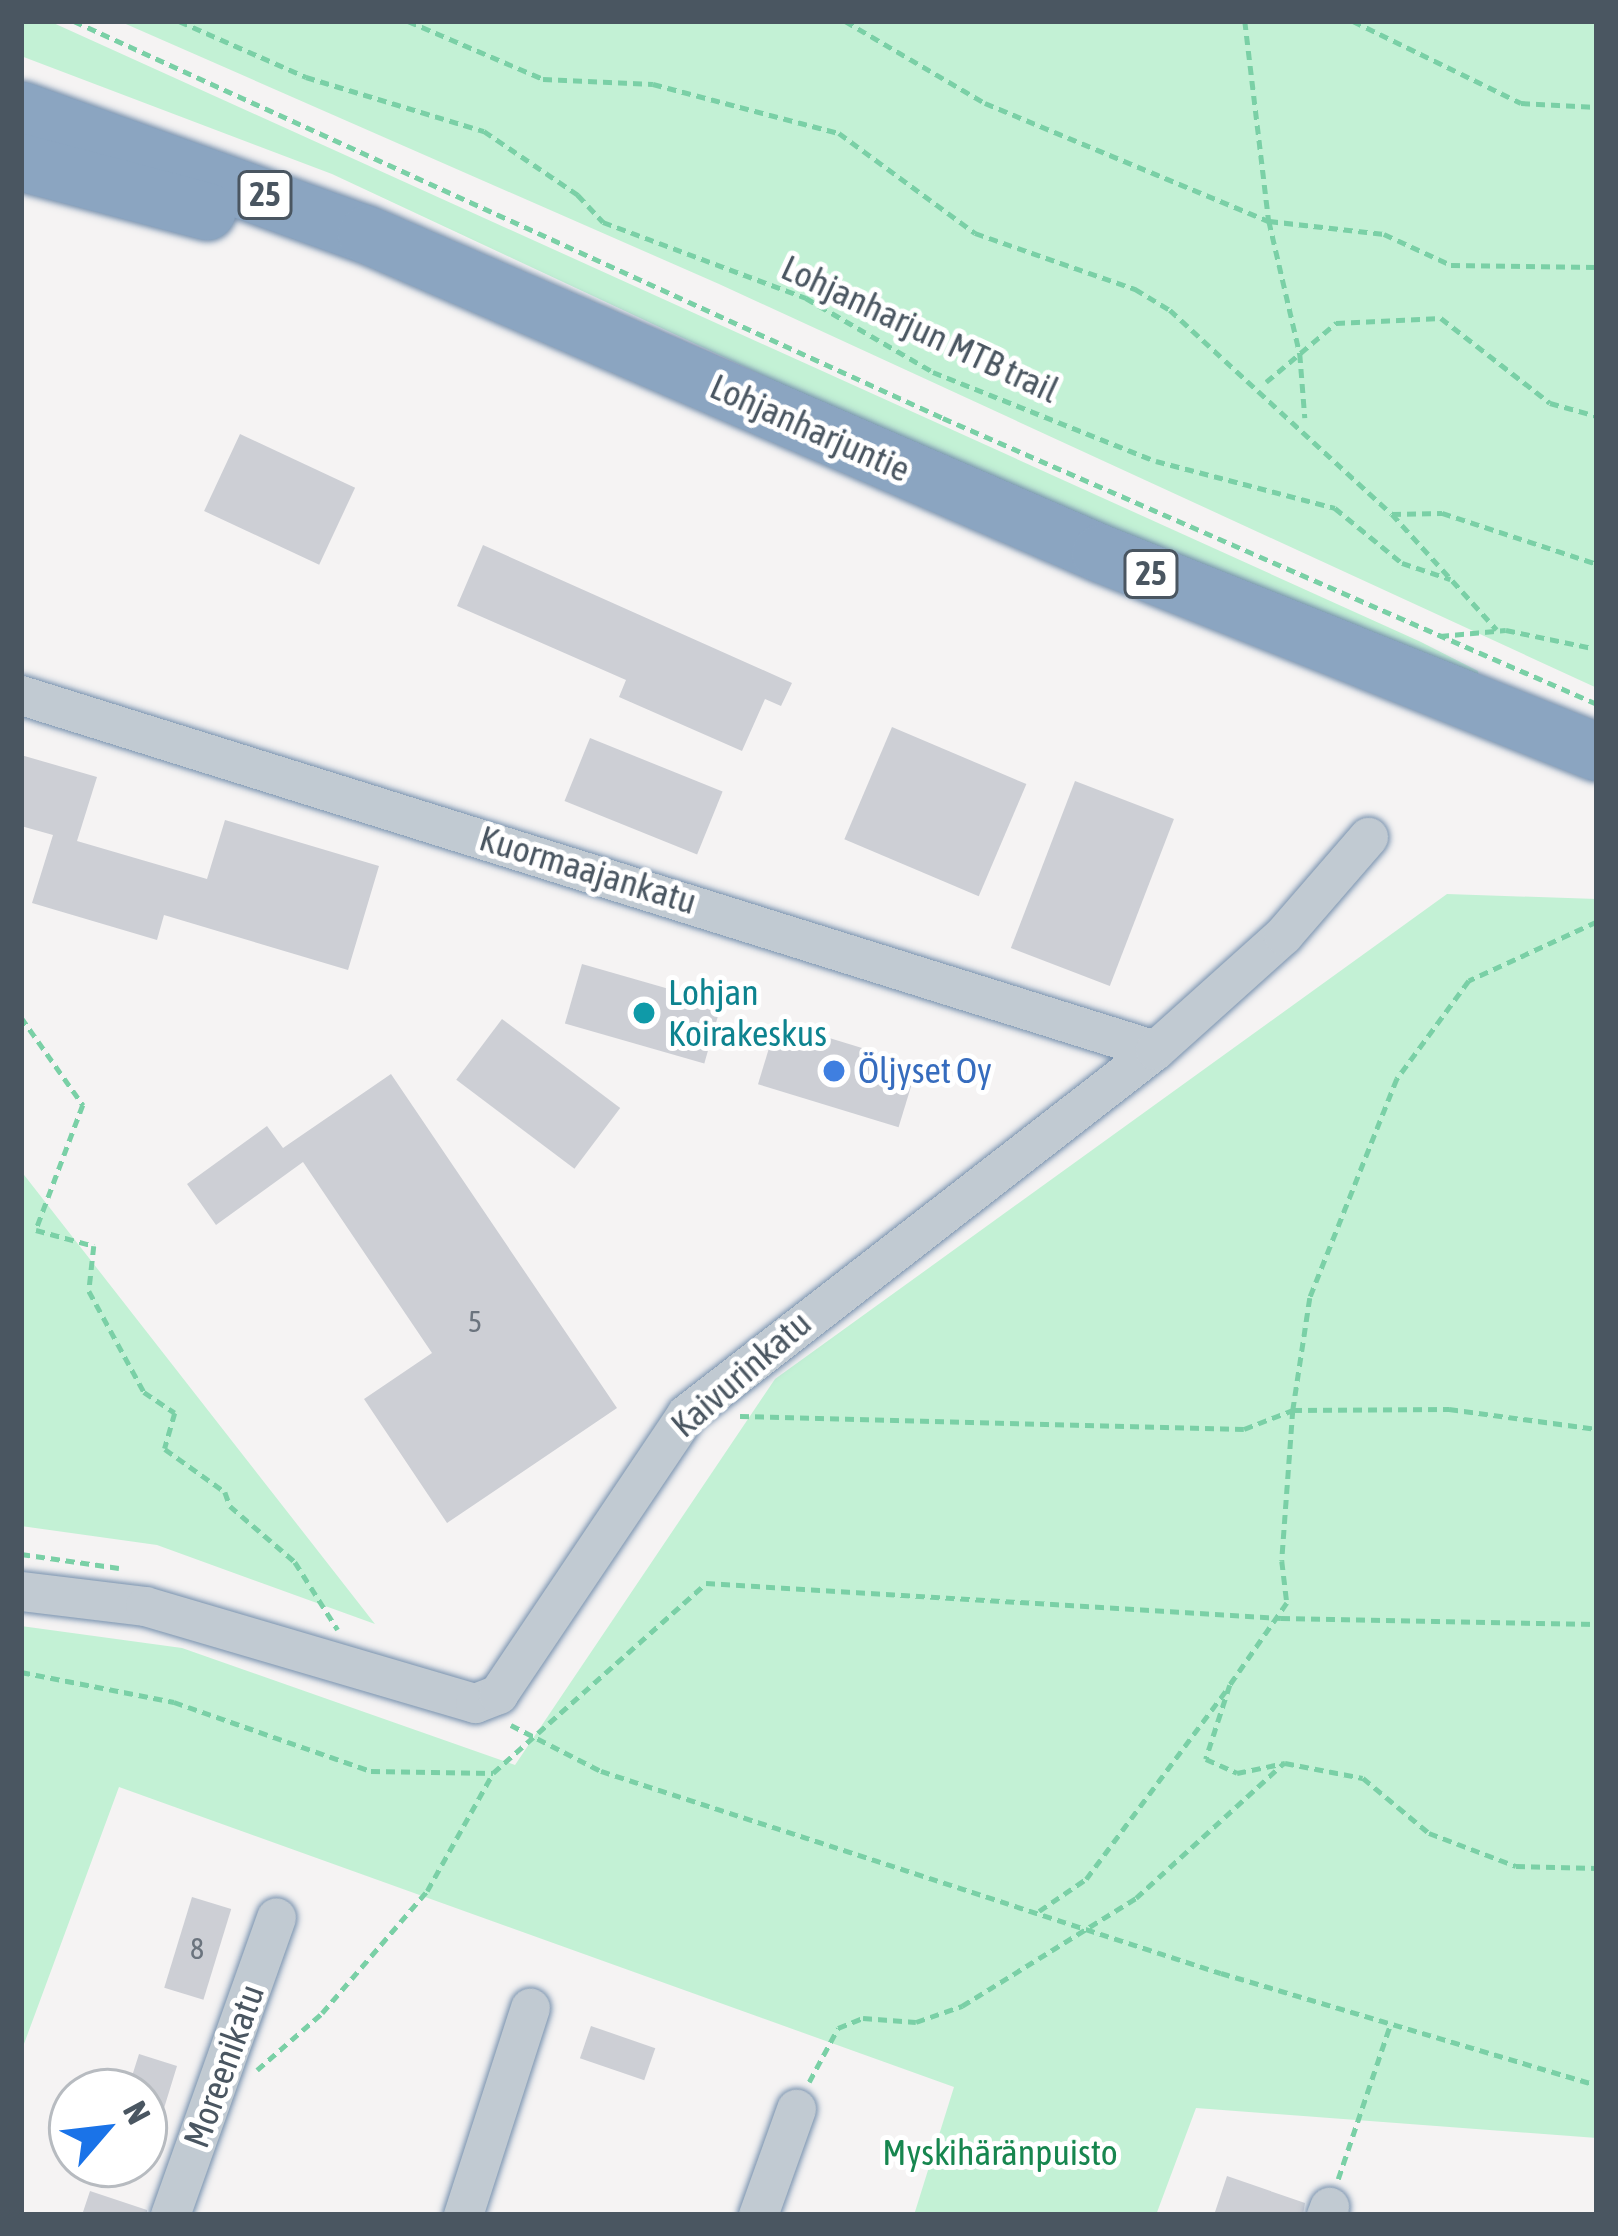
<!DOCTYPE html>
<html>
<head>
<meta charset="utf-8">
<style>
	body { margin:0 }
	#map { position:relative; width:1618px; height:2236px; overflow:hidden; background:#f5f3f3; font-family:"Asap Condensed",sans-serif }
	div>[style] { position:absolute }
	.green>* { inset:0; background:#c3f1d5 }
	.building>* { inset:0; background:#cdcfd5; transform-origin:0 0 }
	.path>* { height:4.5px; margin-top:-2.25px; transform-origin:0; background:repeating-linear-gradient(90deg,#7ad0a6 0 9px,transparent 0 15px) }
	.roads { filter:drop-shadow(0 0 3px #7690ad) drop-shadow(0 0 3px #7690ad) }
	.minor>* { height:39px; margin:-19.5px; padding:0 19.5px; transform-origin:19.5px; border-radius:19.5px; background:#c1cad2 }
	.highway>* { height:57px; margin:-28.5px; padding:0 28.5px; transform-origin:28.5px; border-radius:28.5px; background:#8ba5c1 }
	.dots>* { width:33px; height:33px; translate:-50% -50%; box-sizing:border-box; border:6px solid #fff; border-radius:50% }
	span { translate:-50% -50%; white-space:nowrap; text-align:center; line-height:1.15; -webkit-text-stroke:10px #fff; paint-order:stroke }
	.number-label { font-size:30px; color:#6b747e }
	.number-label span { -webkit-text-stroke-width:0 }
	.shield-label span { padding:3px 9px; background:#fff; border:3px solid; border-radius:9px; -webkit-text-stroke-width:0 }
	.shield-label { font-size:33px; color:#4a5661; font-weight:700 }
	.street-label { font-size:36px; color:#4a5661 }
	.culture-label { font-size:36px; color:#0d838f }
	.left { translate:0 -50%; text-align:left }
	.shop-label { font-size:36px; color:#366cbe }
	.park-label { font-size:36px; color:#17864f }
	.frame { position:absolute; inset:0; border:24px solid #4a5661; pointer-events:none }
	.north { position:absolute; left:48px; top:2068px; width:120px; height:120px; box-sizing:border-box; background:#fff; border:3px solid #b7bbc0; border-radius:50%; rotate:62deg; font-size:33px; font-weight:700; line-height:48px; text-align:center; color:#4a5661 }
	.north::after { content:''; display:block; margin:auto; width:42px; height:54px; background:#1a73e8; clip-path:polygon(50% 0,100% 100%,50% 72%,0 100%) }
</style>
</head>
<body>
<div id="map">
	<div class="green">
		<i style="clip-path:polygon(21px 21px,49px 21px,1421px 642px,1478px 671px,1480px 686px,871px 426px,332px 174px,21px 56px)"></i>
		<i style="clip-path:polygon(119px 21px,1597px 21px,1597px 688px,719px 284px)"></i>
		<i style="clip-path:polygon(1447px 894px,1597px 899px,1597px 2138px,1196px 2108px,1156px 2215px,914px 2215px,954px 2087px,119px 1787px,21px 2052px,21px 1626px,182px 1648px,515px 1765px,775px 1379px)"></i>
		<i style="clip-path:polygon(21px 1171px,375px 1624px,157px 1545px,21px 1526px)"></i>
	</div>
	<div class="building">
		<i style="left:240px;top:434px;width:127px;height:85px;rotate:25deg"></i>
		<i style="clip-path:polygon(483px 545px,792px 683px,781px 706px,765px 699px,742px 751px,619px 697px,626px 680px,457px 606px)"></i>
		<i style="left:892px;top:727px;width:146px;height:122px;rotate:23deg"></i>
		<i style="left:590px;top:738px;width:143px;height:68px;rotate:22deg"></i>
		<i style="clip-path:polygon(21px 755px,97px 777px,77px 841px,207px 879px,225px 820px,379px 866px,348px 970px,164px 915px,157px 940px,32px 903px,53px 835px,21px 826px)"></i>
		<i style="left:1075px;top:781px;width:106px;height:179px;rotate:21deg"></i>
		<i style="left:582px;top:964px;width:145px;height:62px;rotate:16deg"></i>
		<i style="left:502px;top:1019px;width:148px;height:76px;rotate:37deg"></i>
		<i style="left:777px;top:1022px;width:147px;height:65px;rotate:17deg"></i>
		<i style="clip-path:polygon(391px 1074px,617px 1408px,447px 1523px,364px 1399px,432px 1353px,303px 1162px,216px 1225px,187px 1184px,267px 1126px,283px 1148px)"></i>
		<i style="left:192px;top:1897px;width:41px;height:95px;rotate:17deg"></i>
		<i style="left:591px;top:2026px;width:68px;height:34px;rotate:19deg"></i>
		<i style="clip-path:polygon(139px 2054px,177px 2066px,149px 2157px,144px 2092px,127px 2092px)"></i>
		<i style="clip-path:polygon(1227px 2176px,1305px 2203px,1303px 2215px,1214px 2215px)"></i>
		<i style="clip-path:polygon(90px 2191px,147px 2210px,147px 2215px,82px 2215px)"></i>
	</div>
	<div class="path">
		<i style="left:74px;top:21px;width:955px;rotate:24.55deg"></i>
		<i style="left:943px;top:418px;width:714px;rotate:23.62deg"></i>
		<i style="left:179px;top:21px;width:139px;rotate:23.8deg"></i>
		<i style="left:306px;top:77px;width:186px;rotate:16.9deg"></i>
		<i style="left:484px;top:131px;width:114px;rotate:34.2deg"></i>
		<i style="left:578px;top:195px;width:37px;rotate:47deg"></i>
		<i style="left:603px;top:222px;width:217px;rotate:20.5deg"></i>
		<i style="left:806px;top:298px;width:147px;rotate:30.2deg"></i>
		<i style="left:933px;top:372px;width:240px;rotate:21.8deg"></i>
		<i style="left:1156px;top:461px;width:185px;rotate:14.7deg"></i>
		<i style="left:1335px;top:508px;width:87px;rotate:39.4deg"></i>
		<i style="left:1402px;top:563px;width:51px;rotate:18.4deg"></i>
		<i style="left:408px;top:21px;width:147px;rotate:23.2deg"></i>
		<i style="left:543px;top:79px;width:110px;rotate:2.6deg"></i>
		<i style="left:653px;top:84px;width:192px;rotate:14.8deg"></i>
		<i style="left:839px;top:133px;width:169px;rotate:36.3deg"></i>
		<i style="left:975px;top:233px;width:170px;rotate:19.3deg"></i>
		<i style="left:1135px;top:289px;width:41px;rotate:31deg"></i>
		<i style="left:1170px;top:310px;width:301px;rotate:42.6deg"></i>
		<i style="left:1392px;top:514px;width:50px;rotate:-1.1deg"></i>
		<i style="left:1442px;top:513px;width:163px;rotate:18.2deg"></i>
		<i style="left:560px;top:21px;width:96px"></i>
		<i style="left:845px;top:21px;width:162px;rotate:30.4deg"></i>
		<i style="left:985px;top:103px;width:308px;rotate:22.6deg"></i>
		<i style="left:1269px;top:221px;width:116px;rotate:6.4deg"></i>
		<i style="left:1384px;top:234px;width:74px;rotate:24.8deg"></i>
		<i style="left:1451px;top:265px;width:146px;rotate:0.8deg"></i>
		<i style="left:1245px;top:21px;width:201px;rotate:83.2deg"></i>
		<i style="left:1269px;top:221px;width:137px;rotate:76.9deg"></i>
		<i style="left:1300px;top:354px;width:64px;rotate:85.5deg"></i>
		<i style="left:1353px;top:21px;width:187px;rotate:26deg"></i>
		<i style="left:1521px;top:103px;width:76px;rotate:3deg"></i>
		<i style="left:1266px;top:382px;width:92px;rotate:-40.1deg"></i>
		<i style="left:1336px;top:323px;width:105px;rotate:-2.7deg"></i>
		<i style="left:1441px;top:318px;width:138px;rotate:37.9deg"></i>
		<i style="left:1550px;top:403px;width:49px;rotate:15.5deg"></i>
		<i style="left:1392px;top:514px;width:156px;rotate:47.8deg"></i>
		<i style="left:1440px;top:636px;width:66px;rotate:-5.2deg"></i>
		<i style="left:1506px;top:630px;width:93px;rotate:11.8deg"></i>
		<i style="left:1597px;top:922px;width:141px;rotate:155.3deg"></i>
		<i style="left:1469px;top:981px;width:122px;rotate:126.3deg"></i>
		<i style="left:1397px;top:1079px;width:236px;rotate:111.7deg"></i>
		<i style="left:1310px;top:1298px;width:113px;rotate:98.6deg"></i>
		<i style="left:1293px;top:1410px;width:151px;rotate:94.2deg"></i>
		<i style="left:1282px;top:1561px;width:42px;rotate:83.2deg"></i>
		<i style="left:1287px;top:1603px;width:100px;rotate:124.8deg"></i>
		<i style="left:1230px;top:1685px;width:78px;rotate:108deg"></i>
		<i style="left:1206px;top:1759px;width:34px;rotate:24deg"></i>
		<i style="left:1237px;top:1773px;width:49px;rotate:-11.8deg"></i>
		<i style="left:1285px;top:1763px;width:79px;rotate:10.9deg"></i>
		<i style="left:1363px;top:1778px;width:86px;rotate:39.8deg"></i>
		<i style="left:1429px;top:1833px;width:93px;rotate:20.8deg"></i>
		<i style="left:1516px;top:1866px;width:81px;rotate:1.4deg"></i>
		<i style="left:21px;top:1017px;width:108px;rotate:54.8deg"></i>
		<i style="left:83px;top:1105px;width:134px;rotate:110.6deg"></i>
		<i style="left:36px;top:1230px;width:60px;rotate:15.4deg"></i>
		<i style="left:94px;top:1246px;width:45px;rotate:96.3deg"></i>
		<i style="left:89px;top:1291px;width:115px;rotate:61.4deg"></i>
		<i style="left:144px;top:1392px;width:37px;rotate:34deg"></i>
		<i style="left:175px;top:1413px;width:37px;rotate:106deg"></i>
		<i style="left:165px;top:1449px;width:74px;rotate:35.6deg"></i>
		<i style="left:225px;top:1492px;width:15px;rotate:70deg"></i>
		<i style="left:230px;top:1506px;width:86px;rotate:40.7deg"></i>
		<i style="left:295px;top:1562px;width:80px;rotate:57.7deg"></i>
		<i style="left:740px;top:1416px;width:504px;rotate:1.48deg"></i>
		<i style="left:1244px;top:1429px;width:53px;rotate:-21.2deg"></i>
		<i style="left:1293px;top:1410px;width:156px;rotate:-0.4deg"></i>
		<i style="left:1449px;top:1409px;width:149px;rotate:7.7deg"></i>
		<i style="left:21px;top:1554px;width:99px;rotate:8.1deg"></i>
		<i style="left:21px;top:1672px;width:156px;rotate:11.1deg"></i>
		<i style="left:174px;top:1702px;width:209px;rotate:19.3deg"></i>
		<i style="left:371px;top:1771px;width:122px;rotate:0.9deg"></i>
		<i style="left:493px;top:1773px;width:285px;rotate:-41.7deg"></i>
		<i style="left:706px;top:1583px;width:576px;rotate:3.48deg"></i>
		<i style="left:1281px;top:1618px;width:316px;rotate:1.1deg"></i>
		<i style="left:511px;top:1725px;width:101px;rotate:27.1deg"></i>
		<i style="left:601px;top:1771px;width:652px;rotate:18.05deg"></i>
		<i style="left:1221px;top:1973px;width:392px;rotate:16.6deg"></i>
		<i style="left:1039px;top:1911px;width:57px;rotate:-34.2deg"></i>
		<i style="left:1086px;top:1879px;width:237px;rotate:-53.4deg"></i>
		<i style="left:257px;top:2070px;width:86px;rotate:-41.2deg"></i>
		<i style="left:322px;top:2013px;width:161px;rotate:-49.3deg"></i>
		<i style="left:427px;top:1891px;width:135px;rotate:-60.8deg"></i>
		<i style="left:809px;top:2082px;width:61px;rotate:-61.8deg"></i>
		<i style="left:838px;top:2028px;width:27px;rotate:-22deg"></i>
		<i style="left:863px;top:2018px;width:53px;rotate:4.3deg"></i>
		<i style="left:916px;top:2022px;width:49px;rotate:-19.2deg"></i>
		<i style="left:962px;top:2006px;width:205px;rotate:-31.8deg"></i>
		<i style="left:1136px;top:1898px;width:199px;rotate:-42.4deg"></i>
		<i style="left:1338px;top:2179px;width:163px;rotate:-71.3deg"></i>
	</div>
	<div class="roads">
		<div class="minor">
			<i style="left:21px;top:695px;width:1188px;rotate:17.38deg"></i>
			<i style="left:21px;top:1591px;width:125px;rotate:6.9deg"></i>
			<i style="left:145px;top:1606px;width:344px;rotate:16.4deg"></i>
			<i style="left:475px;top:1703px;width:25px;rotate:-21deg"></i>
			<i style="left:498px;top:1694px;width:337px;rotate:-56.1deg"></i>
			<i style="left:686px;top:1414px;width:594px;rotate:-37.82deg"></i>
			<i style="left:1155px;top:1050px;width:172px;rotate:-41.9deg"></i>
			<i style="left:1283px;top:935px;width:130px;rotate:-49.1deg"></i>
			<i style="left:170px;top:2215px;width:316px;rotate:-70.4deg"></i>
			<i style="left:463px;top:2215px;width:218px;rotate:-72.1deg"></i>
			<i style="left:758px;top:2215px;width:113px;rotate:-70.3deg"></i>
			<i style="left:1326px;top:2215px;width:9px;rotate:-69deg"></i>
		</div>
		<div class="highway">
			<i style="left:21px;top:110px;width:367px;rotate:19.8deg"></i>
			<i style="left:366px;top:234px;width:800px;rotate:23.49deg"></i>
			<i style="left:1100px;top:553px;width:535px;rotate:21.82deg"></i>
			<i style="left:21px;top:162px;width:192px;rotate:14.8deg"></i>
		</div>
	</div>
	<div class="dots">
		<i style="left:644px;top:1013px;background:#0f9aa8"></i>
		<i style="left:834px;top:1071px;background:#3f7fe0"></i>
	</div>
	<div class="number-label">
		<span style="left:475px;top:1321px">5</span>
		<span style="left:197px;top:1948px">8</span>
	</div>
	<div class="shield-label">
		<span style="left:265px;top:195px">25</span>
		<span style="left:1151px;top:574px">25</span>
	</div>
	<div class="street-label">
		<span style="left:920px;top:329px;rotate:25deg">Lohjanharjun MTB trail</span>
		<span style="left:810px;top:428px;rotate:24deg">Lohjanharjuntie</span>
		<span style="left:588px;top:870px;rotate:17deg">Kuormaajankatu</span>
		<span style="left:741px;top:1374px;rotate:-41deg">Kaivurinkatu</span>
		<span style="left:224px;top:2066px;rotate:-70deg">Moreenikatu</span>
	</div>
	<div class="culture-label">
		<span class="left" style="left:668px;top:1013px">Lohjan<br>Koirakeskus</span>
	</div>
	<div class="shop-label">
		<span class="left" style="left:858px;top:1071px">Öljyset Oy</span>
	</div>
	<div class="park-label">
		<span style="left:1000px;top:2153px">Myskihäränpuisto</span>
	</div>
	<div class="frame"></div>
	<div class="north">N</div>
</div>
</body>
</html>
